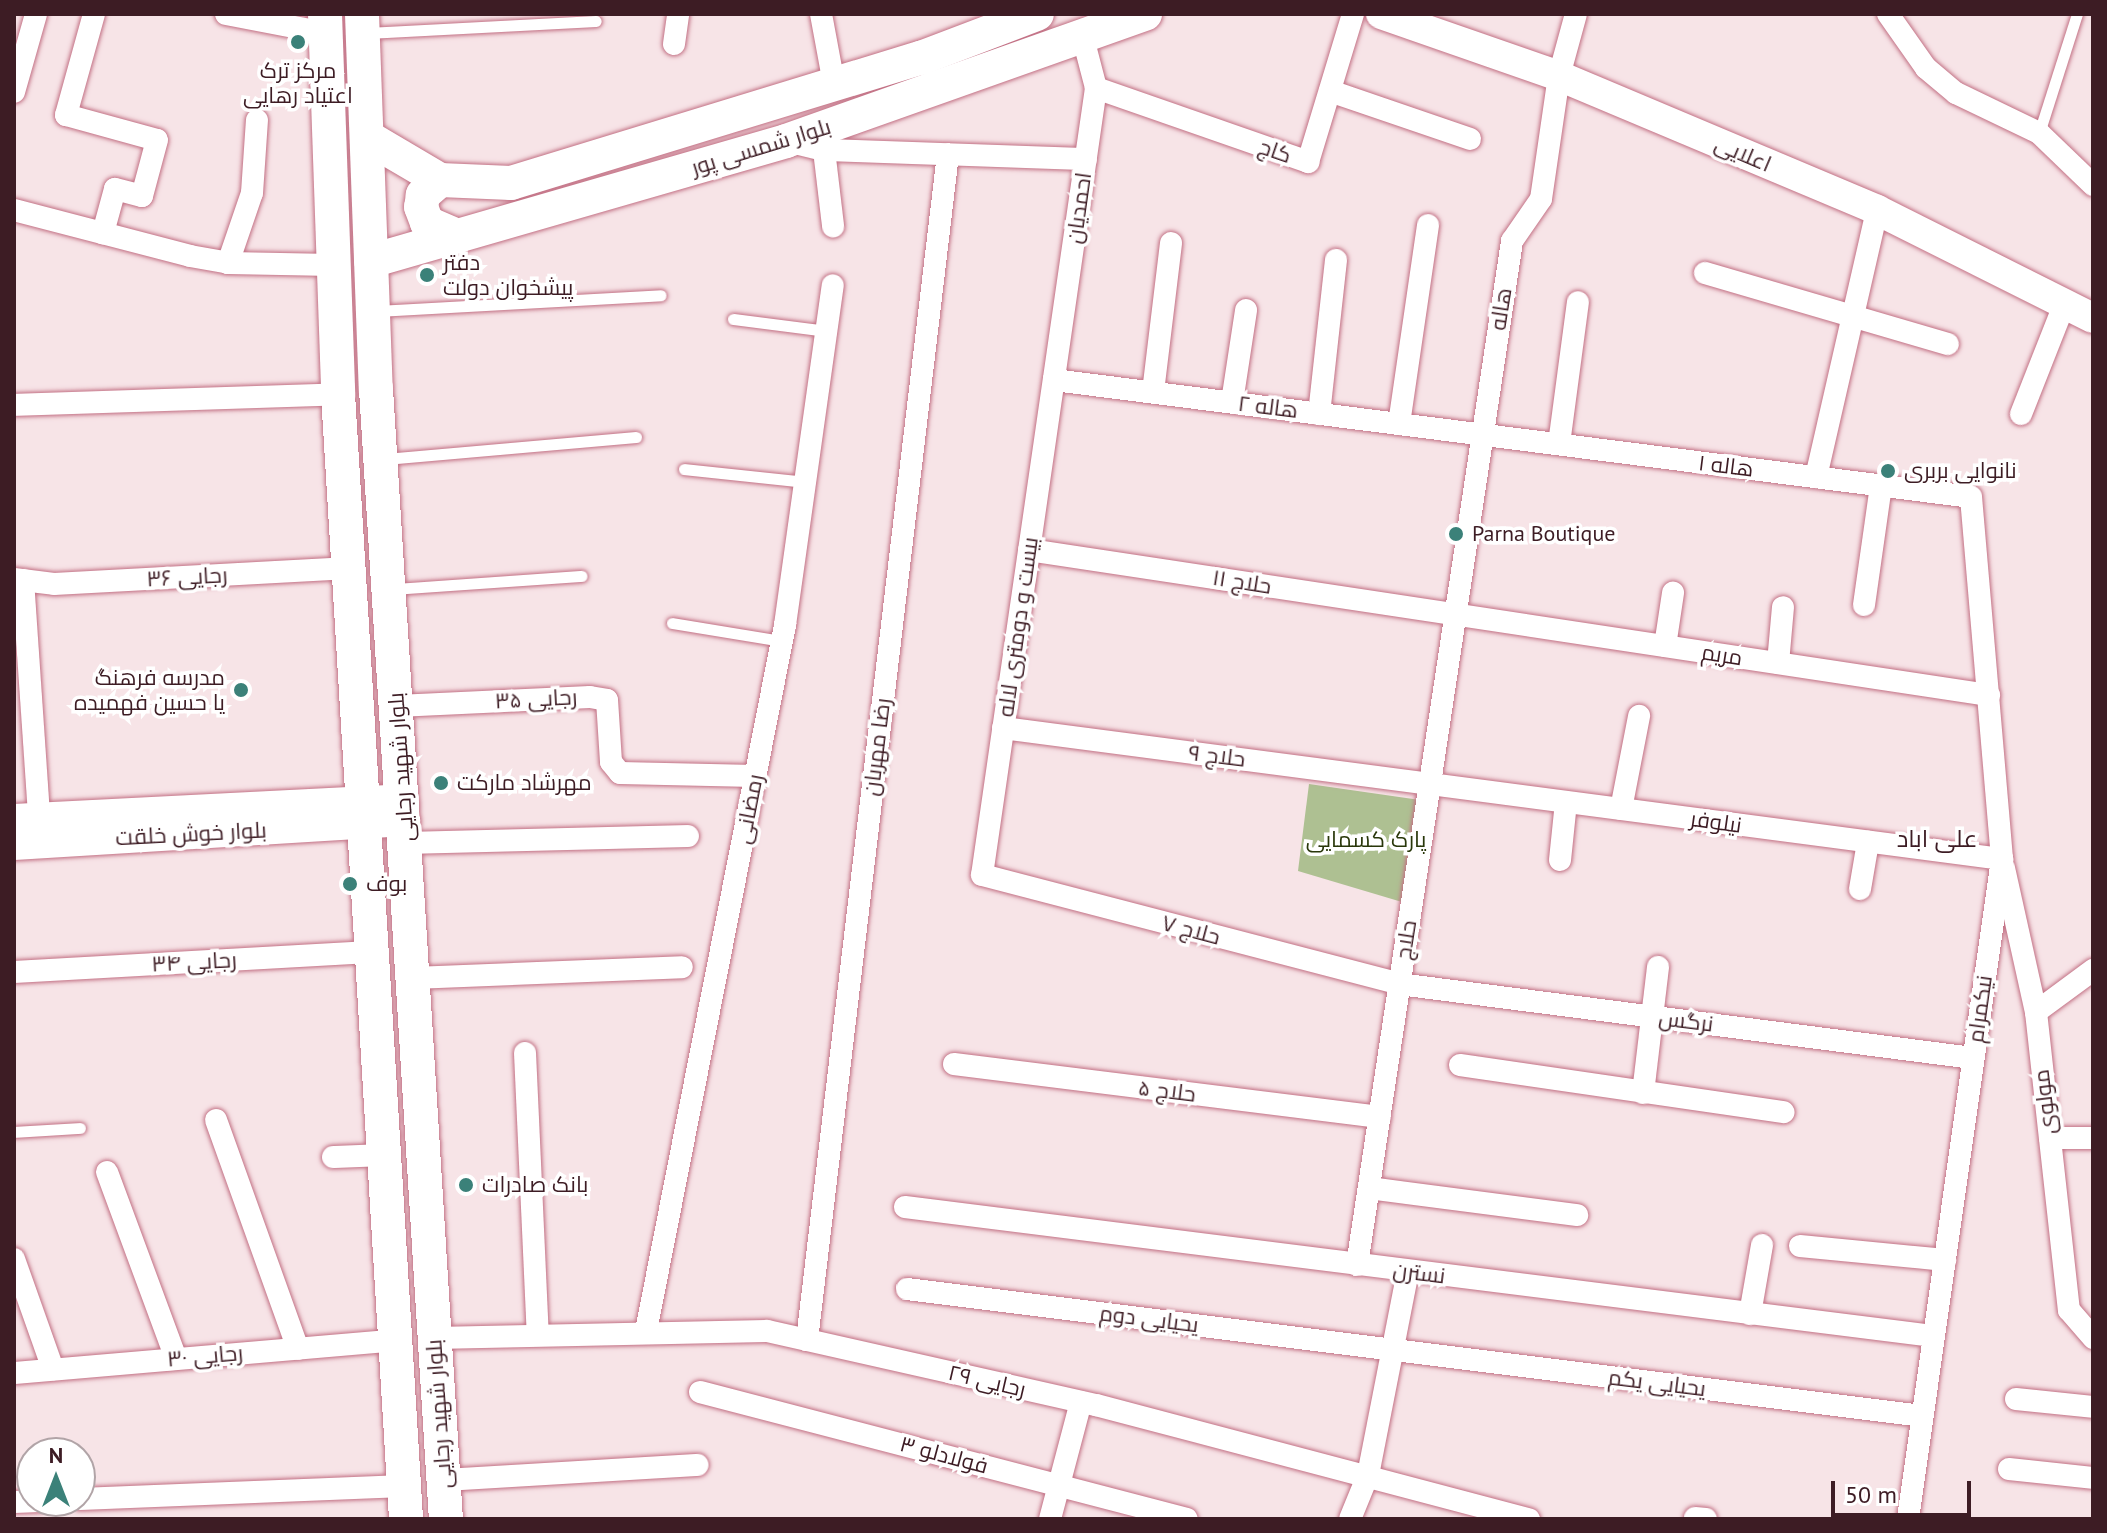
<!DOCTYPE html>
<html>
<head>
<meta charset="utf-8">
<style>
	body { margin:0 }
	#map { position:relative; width:2107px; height:1533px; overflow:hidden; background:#f7e4e7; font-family:"PT Sans",Cairo,sans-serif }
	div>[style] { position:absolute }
	.green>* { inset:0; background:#aec092 }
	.roads { filter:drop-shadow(0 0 2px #c27084) drop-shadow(0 0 2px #c27084) }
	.lane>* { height:11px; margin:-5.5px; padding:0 5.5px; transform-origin:5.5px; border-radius:5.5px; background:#fff }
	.street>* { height:22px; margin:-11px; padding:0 11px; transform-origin:11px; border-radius:11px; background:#fff }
	.secondary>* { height:30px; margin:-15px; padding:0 15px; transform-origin:15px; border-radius:15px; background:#fff }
	.primary>* { height:34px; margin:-17px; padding:0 17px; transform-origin:17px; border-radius:17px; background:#fff }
	.dots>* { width:22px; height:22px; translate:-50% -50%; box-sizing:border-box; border:4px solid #fff; border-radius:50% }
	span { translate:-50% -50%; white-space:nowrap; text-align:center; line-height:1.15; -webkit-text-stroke:7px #fff; paint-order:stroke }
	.poi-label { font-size:22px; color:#3d1c24 }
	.left { translate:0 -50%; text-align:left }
	.right { translate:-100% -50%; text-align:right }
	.street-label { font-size:22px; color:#3d1c24 }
	.park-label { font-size:22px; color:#29370a }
	.neighbourhood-label { font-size:24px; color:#3d1c24 }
	.frame { position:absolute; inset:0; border:16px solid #3d1c24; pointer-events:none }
	.north { position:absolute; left:16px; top:1437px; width:80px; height:80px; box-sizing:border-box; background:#fff; border:2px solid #b1a4a7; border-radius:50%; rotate:0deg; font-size:22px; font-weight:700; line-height:32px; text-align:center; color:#3d1c24 }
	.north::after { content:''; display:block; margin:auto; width:28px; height:36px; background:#3b8179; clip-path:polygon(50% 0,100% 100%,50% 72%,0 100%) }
	.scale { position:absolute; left:1831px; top:1481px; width:140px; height:36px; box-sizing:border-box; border:4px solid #3d1c24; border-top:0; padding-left:10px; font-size:24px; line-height:28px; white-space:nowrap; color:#3d1c24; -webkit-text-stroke:6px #fff; paint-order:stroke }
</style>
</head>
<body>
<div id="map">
	<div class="green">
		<i style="clip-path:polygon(1309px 784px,1427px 801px,1412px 905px,1298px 871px)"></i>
	</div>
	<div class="roads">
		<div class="lane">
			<i style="left:367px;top:33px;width:229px;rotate:-3deg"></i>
			<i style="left:2039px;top:133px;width:125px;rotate:-72.3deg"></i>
			<i style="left:378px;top:311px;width:283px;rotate:-3.2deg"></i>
			<i style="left:733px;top:319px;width:95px;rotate:7.3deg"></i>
			<i style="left:385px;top:459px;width:252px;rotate:-5deg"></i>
			<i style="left:684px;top:469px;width:122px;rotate:6.1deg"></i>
			<i style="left:394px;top:589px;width:188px;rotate:-4deg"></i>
			<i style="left:672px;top:623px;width:111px;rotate:9.3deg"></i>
			<i style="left:14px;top:1132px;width:66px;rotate:-3.5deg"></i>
		</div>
		<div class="street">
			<i style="left:94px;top:14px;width:105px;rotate:105.5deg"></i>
			<i style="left:66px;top:115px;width:94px;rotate:15.4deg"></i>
			<i style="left:157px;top:140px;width:58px;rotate:105deg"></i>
			<i style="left:142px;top:196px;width:28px;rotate:-165deg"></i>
			<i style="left:115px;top:189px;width:46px;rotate:105.3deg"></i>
			<i style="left:226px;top:14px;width:102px;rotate:10.8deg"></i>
			<i style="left:821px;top:14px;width:71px;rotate:79.5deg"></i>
			<i style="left:1888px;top:14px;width:66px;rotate:54.9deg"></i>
			<i style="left:1926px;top:68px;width:39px;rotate:40deg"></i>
			<i style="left:1956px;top:93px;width:92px;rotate:25.7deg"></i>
			<i style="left:2039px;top:133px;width:75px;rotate:43.9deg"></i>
			<i style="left:1083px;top:38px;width:52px;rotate:75.4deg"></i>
			<i style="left:1096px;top:88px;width:795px;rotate:98.24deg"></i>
			<i style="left:982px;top:875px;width:431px;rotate:14.6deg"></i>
			<i style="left:1399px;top:984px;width:579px;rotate:7.35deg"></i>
			<i style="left:674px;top:44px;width:30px;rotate:-82deg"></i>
			<i style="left:1096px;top:88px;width:225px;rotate:19.2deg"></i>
			<i style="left:1308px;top:162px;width:155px;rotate:-73.1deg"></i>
			<i style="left:1330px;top:91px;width:148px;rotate:18.9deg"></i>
			<i style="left:14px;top:92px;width:81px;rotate:-74.2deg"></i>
			<i style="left:787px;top:141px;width:38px;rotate:14deg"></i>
			<i style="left:824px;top:150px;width:262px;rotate:2deg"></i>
			<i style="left:824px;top:150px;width:77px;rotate:83.2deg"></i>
			<i style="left:14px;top:210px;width:182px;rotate:14.6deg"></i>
			<i style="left:190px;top:256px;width:39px;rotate:10deg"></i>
			<i style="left:228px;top:263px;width:105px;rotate:1.1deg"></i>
			<i style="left:228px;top:263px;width:74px;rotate:-71.1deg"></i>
			<i style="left:252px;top:193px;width:73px;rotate:-86.1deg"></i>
			<i style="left:1705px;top:273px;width:253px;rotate:16.3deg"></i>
			<i style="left:1054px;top:380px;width:924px;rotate:7.27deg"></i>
			<i style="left:1971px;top:497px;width:363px;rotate:85.1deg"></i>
			<i style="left:2002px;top:859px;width:667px;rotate:98.11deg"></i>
			<i style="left:1153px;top:392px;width:150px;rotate:-83.1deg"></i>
			<i style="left:1232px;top:402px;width:93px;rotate:-81.3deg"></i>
			<i style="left:14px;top:405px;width:324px;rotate:-1.9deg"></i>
			<i style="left:1319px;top:414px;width:155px;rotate:-83.7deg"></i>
			<i style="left:2021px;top:414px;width:117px;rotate:-68.5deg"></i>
			<i style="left:1399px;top:424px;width:201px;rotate:-81.7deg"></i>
			<i style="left:1559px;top:444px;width:143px;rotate:-82.4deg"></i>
			<i style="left:1816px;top:477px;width:274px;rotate:-77.1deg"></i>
			<i style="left:1029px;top:550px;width:971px;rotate:8.59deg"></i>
			<i style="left:14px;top:579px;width:40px;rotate:7.1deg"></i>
			<i style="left:54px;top:584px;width:296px;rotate:-3.1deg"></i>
			<i style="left:23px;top:580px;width:238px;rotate:86.1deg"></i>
			<i style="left:1864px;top:605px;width:120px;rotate:-81.9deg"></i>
			<i style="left:1665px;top:646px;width:54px;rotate:-81.4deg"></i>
			<i style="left:1778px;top:663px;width:56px;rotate:-84.9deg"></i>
			<i style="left:397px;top:706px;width:193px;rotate:-2.7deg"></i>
			<i style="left:590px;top:697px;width:17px;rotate:10deg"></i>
			<i style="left:607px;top:700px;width:62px;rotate:86.3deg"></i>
			<i style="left:611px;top:762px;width:14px;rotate:51deg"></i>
			<i style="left:620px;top:773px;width:135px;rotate:1.3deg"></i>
			<i style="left:1003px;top:728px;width:1008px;rotate:7.47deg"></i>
			<i style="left:1621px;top:809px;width:95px;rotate:-79deg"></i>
			<i style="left:406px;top:843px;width:282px;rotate:-1.4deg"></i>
			<i style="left:1560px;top:860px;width:58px;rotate:-84.1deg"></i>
			<i style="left:2004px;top:868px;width:148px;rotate:77.5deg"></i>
			<i style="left:2036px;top:1012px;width:300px;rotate:83.7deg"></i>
			<i style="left:2069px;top:1310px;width:37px;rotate:49deg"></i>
			<i style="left:1860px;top:889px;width:48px;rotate:-80.3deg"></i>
			<i style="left:14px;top:972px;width:361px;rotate:-3.2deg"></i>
			<i style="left:413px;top:978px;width:269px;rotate:-2.3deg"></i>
			<i style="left:2036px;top:1012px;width:71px;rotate:-36.4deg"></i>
			<i style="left:525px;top:1053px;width:281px;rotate:87.4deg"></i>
			<i style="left:954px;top:1064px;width:429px;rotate:7.1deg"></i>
			<i style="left:1460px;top:1065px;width:327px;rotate:8.3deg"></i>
			<i style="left:1643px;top:1093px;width:127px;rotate:-83.2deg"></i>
			<i style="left:216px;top:1120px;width:243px;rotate:70.3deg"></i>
			<i style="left:2050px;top:1138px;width:43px"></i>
			<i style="left:333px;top:1157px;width:53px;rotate:-2.2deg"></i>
			<i style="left:107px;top:1172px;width:199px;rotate:69.7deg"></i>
			<i style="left:1369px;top:1188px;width:210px;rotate:7.4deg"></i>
			<i style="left:905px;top:1207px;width:1037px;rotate:7.15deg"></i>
			<i style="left:1800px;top:1246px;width:146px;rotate:5.5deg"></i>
			<i style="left:14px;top:1259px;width:117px;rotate:70.5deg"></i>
			<i style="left:1357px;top:1265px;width:1036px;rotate:-81.39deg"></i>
			<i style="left:1512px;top:241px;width:51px;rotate:-55.4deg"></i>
			<i style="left:1541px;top:199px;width:124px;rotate:-81.7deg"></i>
			<i style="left:1559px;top:76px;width:64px;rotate:-74.7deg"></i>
			<i style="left:907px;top:1289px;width:1023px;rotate:7.13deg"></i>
			<i style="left:1750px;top:1314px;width:70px;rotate:-80.1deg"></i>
			<i style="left:646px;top:1331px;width:720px;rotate:-78.86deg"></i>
			<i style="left:785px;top:625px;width:343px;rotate:-82deg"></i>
			<i style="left:434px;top:1338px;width:333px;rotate:-1.2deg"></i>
			<i style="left:767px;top:1331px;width:337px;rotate:12.7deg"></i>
			<i style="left:1096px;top:1405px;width:448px;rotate:14.8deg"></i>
			<i style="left:807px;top:1340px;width:1194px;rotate:-83.22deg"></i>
			<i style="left:14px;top:1373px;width:383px;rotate:-4.9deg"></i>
			<i style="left:700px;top:1392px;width:503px;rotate:14.62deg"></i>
			<i style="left:2016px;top:1399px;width:77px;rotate:5.9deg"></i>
			<i style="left:2009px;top:1469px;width:84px;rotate:6.1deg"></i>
			<i style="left:443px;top:1480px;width:255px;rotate:-3.4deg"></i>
			<i style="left:80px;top:1499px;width:324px;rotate:-2.3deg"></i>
			<i style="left:14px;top:1502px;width:26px;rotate:-2deg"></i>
			<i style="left:1695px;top:1518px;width:11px;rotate:5deg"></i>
			<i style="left:1050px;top:1519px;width:121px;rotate:-75.2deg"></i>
			<i style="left:1350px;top:1519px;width:48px;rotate:-67.8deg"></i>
			<i style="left:1368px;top:1475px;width:208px;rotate:-78.9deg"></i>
		</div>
		<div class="secondary">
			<i style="left:1381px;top:14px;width:188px;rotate:19.2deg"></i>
			<i style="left:1559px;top:76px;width:345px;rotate:22.8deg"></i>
			<i style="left:1877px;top:210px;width:241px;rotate:26.6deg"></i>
			<i style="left:14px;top:819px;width:390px;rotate:-2.9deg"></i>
			<i style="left:14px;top:845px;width:392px;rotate:-3.5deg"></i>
		</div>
		<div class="primary">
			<i style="left:325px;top:14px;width:380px;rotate:88deg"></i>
			<i style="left:338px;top:394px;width:1127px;rotate:86.54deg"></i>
			<i style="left:362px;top:14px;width:375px;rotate:87.9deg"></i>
			<i style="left:376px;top:389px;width:1132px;rotate:86.46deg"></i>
			<i style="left:367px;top:137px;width:85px;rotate:30.5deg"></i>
			<i style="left:440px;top:180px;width:71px;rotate:2.4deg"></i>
			<i style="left:511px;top:183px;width:429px;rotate:-17deg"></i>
			<i style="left:921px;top:58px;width:124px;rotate:-20.8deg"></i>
			<i style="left:440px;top:180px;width:23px;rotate:139deg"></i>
			<i style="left:423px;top:195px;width:12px;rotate:99deg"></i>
			<i style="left:421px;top:207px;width:17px;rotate:69deg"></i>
			<i style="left:427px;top:223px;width:34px;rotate:23deg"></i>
			<i style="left:371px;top:261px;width:432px;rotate:-16.1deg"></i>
			<i style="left:786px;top:141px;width:381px;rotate:-19.5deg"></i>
		</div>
	</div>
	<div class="dots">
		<i style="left:298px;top:42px;background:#3b8179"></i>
		<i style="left:427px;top:275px;background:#3b8179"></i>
		<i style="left:1888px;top:471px;background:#3b8179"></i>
		<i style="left:1456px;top:534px;background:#3b8179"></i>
		<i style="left:241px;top:690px;background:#3b8179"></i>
		<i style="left:441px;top:783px;background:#3b8179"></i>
		<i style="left:350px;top:884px;background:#3b8179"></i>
		<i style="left:466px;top:1185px;background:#3b8179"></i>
	</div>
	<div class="poi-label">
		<span style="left:298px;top:83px">مرکز ترک<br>اعتیاد رهایی</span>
		<span class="left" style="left:443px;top:275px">دفتر<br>پیشخوان دولت</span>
		<span class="left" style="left:1904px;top:471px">نانوایی بربری</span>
		<span class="left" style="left:1472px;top:534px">Parna Boutique</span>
		<span class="right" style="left:225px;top:690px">مدرسه فرهنگ<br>یا حسین فهمیده</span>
		<span class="left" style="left:457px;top:783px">مهرشاد مارکت</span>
		<span class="left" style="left:366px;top:884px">بوف</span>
		<span class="left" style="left:482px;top:1185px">بانک صادرات</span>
	</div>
	<div class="street-label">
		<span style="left:761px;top:147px;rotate:-17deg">بلوار شمسی پور</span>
		<span style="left:1275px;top:151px;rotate:19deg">کاج</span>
		<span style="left:1743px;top:154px;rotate:23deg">اعلایی</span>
		<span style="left:1079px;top:208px;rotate:-82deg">احمدیان</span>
		<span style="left:1501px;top:309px;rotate:-81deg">هاله</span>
		<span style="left:1268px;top:407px;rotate:7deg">هاله ۲</span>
		<span style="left:1726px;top:466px;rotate:7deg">هاله ۱</span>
		<span style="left:187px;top:577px;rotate:-3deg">رجایی ۳۶</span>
		<span style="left:1242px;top:582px;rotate:9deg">حلاج ۱۱</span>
		<span style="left:1018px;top:627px;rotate:-82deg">بیست و دومتری لاله</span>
		<span style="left:1722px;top:655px;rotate:9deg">مریم</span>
		<span style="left:536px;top:699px;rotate:-3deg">رجایی ۳۵</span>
		<span style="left:877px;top:747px;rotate:-83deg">رضا مهربان</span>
		<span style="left:1217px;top:756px;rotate:7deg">حلاج ۹</span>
		<span style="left:401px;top:767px;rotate:-94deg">بلوار شهید رجایی</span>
		<span style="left:749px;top:809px;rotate:-79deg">رمضانی</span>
		<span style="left:1716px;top:822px;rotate:8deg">نیلوفر</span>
		<span style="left:191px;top:834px;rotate:-3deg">بلوار خوش خلقت</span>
		<span style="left:1191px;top:930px;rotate:15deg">حلاج ۷</span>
		<span style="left:1406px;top:940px;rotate:-81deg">حلاج</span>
		<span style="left:194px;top:962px;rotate:-3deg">رجایی ۳۴</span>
		<span style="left:1980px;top:1009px;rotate:-82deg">نیکمرام</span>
		<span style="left:1686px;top:1021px;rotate:7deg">نرگس</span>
		<span style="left:1167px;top:1091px;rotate:7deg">حلاج ۵</span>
		<span style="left:2045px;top:1102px;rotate:-97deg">مولوی</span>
		<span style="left:1419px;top:1273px;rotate:7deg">نسترن</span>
		<span style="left:1149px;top:1319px;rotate:7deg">یحیایی دوم</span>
		<span style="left:205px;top:1356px;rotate:-5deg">رجایی ۳۰</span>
		<span style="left:987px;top:1381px;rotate:13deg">رجایی ۲۹</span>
		<span style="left:1657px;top:1383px;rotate:7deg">یحیایی یکم</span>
		<span style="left:439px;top:1414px;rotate:-94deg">بلوار شهید رجایی</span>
		<span style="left:944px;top:1455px;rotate:15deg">فولادلو ۳</span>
	</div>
	<div class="park-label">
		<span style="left:1366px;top:840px">پارک کسمایی</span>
	</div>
	<div class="neighbourhood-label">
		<span style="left:1937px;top:839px">علی اباد</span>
	</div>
	<div class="frame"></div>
	<div class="north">N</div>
	<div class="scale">50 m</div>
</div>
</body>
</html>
